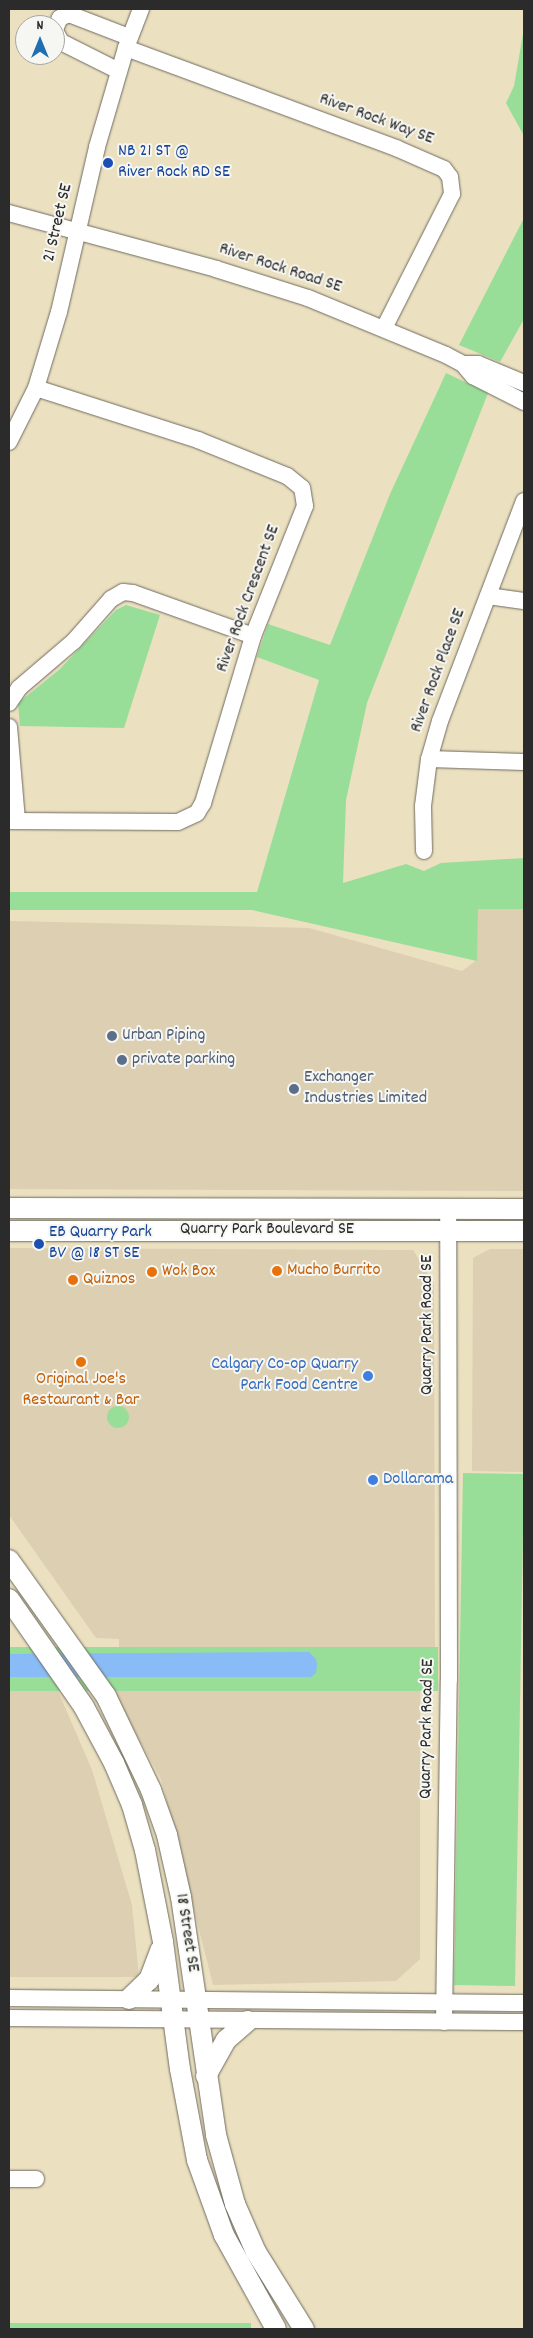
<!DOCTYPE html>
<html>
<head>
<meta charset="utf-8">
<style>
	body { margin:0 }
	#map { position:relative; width:533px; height:2338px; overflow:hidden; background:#ebe0c0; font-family:Dekko,sans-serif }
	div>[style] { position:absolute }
	.built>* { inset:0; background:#ddcfb1 }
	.green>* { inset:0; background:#98de98; transform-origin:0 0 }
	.round { border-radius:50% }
	.water>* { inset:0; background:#89bbf6 }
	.roads { filter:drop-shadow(0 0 1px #6e6a5f) drop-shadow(0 0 1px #6e6a5f) }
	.minor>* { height:16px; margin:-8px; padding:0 8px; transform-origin:8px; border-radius:8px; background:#fff }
	.major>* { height:20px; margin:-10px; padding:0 10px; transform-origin:10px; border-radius:10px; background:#fff }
	.dots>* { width:14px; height:14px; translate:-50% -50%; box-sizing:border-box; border:2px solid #f6f6f2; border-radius:50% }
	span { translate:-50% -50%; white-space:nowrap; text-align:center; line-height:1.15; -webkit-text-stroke:4px #f6f6f2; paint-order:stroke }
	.street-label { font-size:18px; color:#2b2b2b }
	.transit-label { font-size:18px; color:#164399 }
	.left { translate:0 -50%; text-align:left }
	.service-label { font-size:18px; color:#4e5e75 }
	.food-label { font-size:18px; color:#c56008 }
	.shop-label { font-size:18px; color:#366cbe }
	.right { translate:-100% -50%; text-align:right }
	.frame { position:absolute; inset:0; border:10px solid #2b2b2b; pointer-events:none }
	.north { position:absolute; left:15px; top:15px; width:50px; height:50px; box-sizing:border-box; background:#f6f6f2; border:1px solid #a5a5a2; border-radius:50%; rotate:0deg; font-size:14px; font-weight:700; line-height:20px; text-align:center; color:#2b2b2b }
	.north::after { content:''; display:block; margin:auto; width:18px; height:22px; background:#1f6fb2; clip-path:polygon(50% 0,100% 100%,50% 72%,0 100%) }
</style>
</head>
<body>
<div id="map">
	<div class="built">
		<i style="clip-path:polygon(477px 909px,524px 909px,524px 1191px,9px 1189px,9px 921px,309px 928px,462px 971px,477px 960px)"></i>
		<i style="clip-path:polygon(9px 1248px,413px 1250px,434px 1284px,435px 1647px,119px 1647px,119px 1639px,96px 1638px,9px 1515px)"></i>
		<i style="clip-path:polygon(490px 1249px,524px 1249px,524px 1472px,472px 1471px,473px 1258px)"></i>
		<i style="clip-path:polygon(9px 1691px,58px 1691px,92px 1770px,132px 1905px,139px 1977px,9px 1977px)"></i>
		<i style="clip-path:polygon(112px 1691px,420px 1691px,420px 1959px,396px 1981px,213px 1985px,161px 1779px)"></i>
	</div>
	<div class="green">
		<i style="clip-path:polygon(524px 28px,524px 136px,506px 103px,514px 86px)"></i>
		<i style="clip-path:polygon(524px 218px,524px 319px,500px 362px,459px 345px)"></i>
		<i style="clip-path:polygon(446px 373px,488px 393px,367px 703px,346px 800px,343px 883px,406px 864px,424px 871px,441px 863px,524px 858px,524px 909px,478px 909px,477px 961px,252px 910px,9px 910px,9px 892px,257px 892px,319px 680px,257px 657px,268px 624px,330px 645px,390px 494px)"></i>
		<i style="clip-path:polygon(126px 605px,160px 615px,124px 728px,20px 726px,18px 703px,60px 669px,116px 610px)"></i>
		<i class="round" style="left:107px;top:1406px;width:22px;height:22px"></i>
		<i style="left:463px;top:1473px;width:61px;height:512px;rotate:1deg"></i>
		<i style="left:9px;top:1647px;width:429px;height:44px"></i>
		<i style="left:9px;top:2323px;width:242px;height:6px"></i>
	</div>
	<div class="water">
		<i style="clip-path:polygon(309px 1652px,316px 1659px,317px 1665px,316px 1673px,311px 1677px,9px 1677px,9px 1654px)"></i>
	</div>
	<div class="roads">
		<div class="minor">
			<i style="left:55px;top:29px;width:12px;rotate:-66deg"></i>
			<i style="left:60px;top:18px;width:10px;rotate:-24deg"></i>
			<i style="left:69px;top:14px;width:64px;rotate:21deg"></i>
			<i style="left:55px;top:31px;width:13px;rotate:61deg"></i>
			<i style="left:61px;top:42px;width:65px;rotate:26.6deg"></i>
			<i style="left:126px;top:48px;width:288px;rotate:20.3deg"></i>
			<i style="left:396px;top:148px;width:52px;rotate:23.6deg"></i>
			<i style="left:444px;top:169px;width:10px;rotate:53deg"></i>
			<i style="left:450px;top:177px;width:17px;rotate:83deg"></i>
			<i style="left:452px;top:194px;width:150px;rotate:116.9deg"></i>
			<i style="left:9px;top:213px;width:214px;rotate:15.1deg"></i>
			<i style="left:216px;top:269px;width:96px;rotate:17.5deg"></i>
			<i style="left:308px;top:298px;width:149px;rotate:22.4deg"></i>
			<i style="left:446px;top:355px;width:19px;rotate:28deg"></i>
			<i style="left:463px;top:364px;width:16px;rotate:50deg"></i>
			<i style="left:473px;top:376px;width:57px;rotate:27deg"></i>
			<i style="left:463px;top:364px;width:15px"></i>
			<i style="left:478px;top:364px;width:50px;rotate:22.4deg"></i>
			<i style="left:9px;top:442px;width:60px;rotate:-63.4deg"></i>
			<i style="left:36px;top:388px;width:79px;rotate:-73.2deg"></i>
			<i style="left:59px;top:312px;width:169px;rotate:-77deg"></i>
			<i style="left:97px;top:147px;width:103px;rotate:-73.7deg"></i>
			<i style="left:126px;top:48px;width:42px;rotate:-69deg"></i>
			<i style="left:524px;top:501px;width:235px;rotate:110.9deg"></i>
			<i style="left:440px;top:721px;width:40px;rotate:106deg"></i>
			<i style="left:429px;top:759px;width:95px;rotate:1.8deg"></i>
			<i style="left:488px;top:596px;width:36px;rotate:8deg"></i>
			<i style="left:9px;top:703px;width:18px;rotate:-56deg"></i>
			<i style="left:19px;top:688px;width:72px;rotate:-40.5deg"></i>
			<i style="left:74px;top:641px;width:56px;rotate:-48.6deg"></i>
			<i style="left:111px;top:599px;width:14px;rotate:-30deg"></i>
			<i style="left:123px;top:592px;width:10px;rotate:6deg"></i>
			<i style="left:133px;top:593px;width:127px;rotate:19.7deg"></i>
			<i style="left:9px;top:727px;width:94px;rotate:85.1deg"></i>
			<i style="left:9px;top:821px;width:169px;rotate:0.3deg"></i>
			<i style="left:178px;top:822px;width:21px;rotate:-25deg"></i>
			<i style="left:197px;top:813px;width:12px;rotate:-59deg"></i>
			<i style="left:203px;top:803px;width:174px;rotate:-73.3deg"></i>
			<i style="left:253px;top:636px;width:140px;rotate:-68.2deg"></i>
			<i style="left:305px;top:506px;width:18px;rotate:-99deg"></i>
			<i style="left:302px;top:488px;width:19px;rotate:-141deg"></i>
			<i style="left:287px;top:476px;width:96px;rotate:-158deg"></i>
			<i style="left:198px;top:440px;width:170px;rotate:-162.2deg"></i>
			<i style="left:424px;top:851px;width:45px;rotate:-91.3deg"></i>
			<i style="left:423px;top:806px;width:47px;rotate:-82.7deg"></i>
			<i style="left:9px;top:1998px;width:515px;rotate:0.56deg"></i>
			<i style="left:9px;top:2018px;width:515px;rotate:0.45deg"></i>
			<i style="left:444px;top:2022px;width:342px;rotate:-89.2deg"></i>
			<i style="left:449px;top:1680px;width:471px;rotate:-90.1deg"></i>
			<i style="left:9px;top:2179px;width:27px"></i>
		</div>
		<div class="major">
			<i style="left:9px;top:1208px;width:515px;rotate:0.11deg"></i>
			<i style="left:9px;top:1231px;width:515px"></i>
			<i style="left:9px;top:1560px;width:167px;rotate:54.5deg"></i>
			<i style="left:106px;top:1696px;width:104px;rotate:64.4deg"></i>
			<i style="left:151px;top:1790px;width:48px;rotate:70.4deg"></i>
			<i style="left:167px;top:1835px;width:64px;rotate:77.3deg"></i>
			<i style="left:181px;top:1897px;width:241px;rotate:81.6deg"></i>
			<i style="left:216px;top:2135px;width:72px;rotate:74.6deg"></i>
			<i style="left:235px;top:2204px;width:52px;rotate:66.4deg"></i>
			<i style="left:256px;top:2252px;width:91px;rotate:58.1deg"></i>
			<i style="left:9px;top:1599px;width:131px;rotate:55.2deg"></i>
			<i style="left:84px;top:1707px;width:64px;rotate:61.8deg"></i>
			<i style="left:114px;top:1763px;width:46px;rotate:66.8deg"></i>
			<i style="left:132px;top:1805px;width:47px;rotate:73.9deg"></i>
			<i style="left:145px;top:1850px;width:94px;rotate:78.9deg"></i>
			<i style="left:163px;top:1942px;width:128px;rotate:82.4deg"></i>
			<i style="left:180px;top:2069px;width:93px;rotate:79.4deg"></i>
			<i style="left:197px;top:2160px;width:80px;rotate:70.2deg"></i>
			<i style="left:224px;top:2235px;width:107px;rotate:61deg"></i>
			<i style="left:129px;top:1999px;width:28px;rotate:-44deg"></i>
			<i style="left:149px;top:1980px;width:33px;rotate:-69deg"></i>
			<i style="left:206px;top:2076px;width:41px;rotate:-60.9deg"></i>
			<i style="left:226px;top:2040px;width:29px;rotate:-41deg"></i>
		</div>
	</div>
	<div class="dots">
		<i style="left:108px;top:163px;background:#1a4fb4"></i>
		<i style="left:112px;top:1036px;background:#5c6f8a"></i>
		<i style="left:122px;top:1060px;background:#5c6f8a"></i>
		<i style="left:294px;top:1089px;background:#5c6f8a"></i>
		<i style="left:39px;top:1244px;background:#1a4fb4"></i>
		<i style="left:277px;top:1271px;background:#e8710a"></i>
		<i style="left:152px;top:1272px;background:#e8710a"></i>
		<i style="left:73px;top:1280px;background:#e8710a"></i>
		<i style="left:81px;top:1362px;background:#e8710a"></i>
		<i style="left:368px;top:1376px;background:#3f7fe0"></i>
		<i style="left:373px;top:1480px;background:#3f7fe0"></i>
	</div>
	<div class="street-label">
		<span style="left:376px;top:120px;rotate:20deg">River Rock Way SE</span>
		<span style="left:59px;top:223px;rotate:-77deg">21 Street SE</span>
		<span style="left:280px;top:269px;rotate:18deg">River Rock Road SE</span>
		<span style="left:249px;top:599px;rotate:-70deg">River Rock Crescent SE</span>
		<span style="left:439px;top:671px;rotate:-70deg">River Rock Place SE</span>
		<span style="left:267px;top:1230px">Quarry Park Boulevard SE</span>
		<span style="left:428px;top:1325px;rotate:-90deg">Quarry Park Road SE</span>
		<span style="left:428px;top:1729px;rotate:-89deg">Quarry Park Road SE</span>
		<span style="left:186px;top:1933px;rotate:81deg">18 Street SE</span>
	</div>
	<div class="transit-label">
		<span class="left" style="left:118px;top:163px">NB 21 ST @<br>River Rock RD SE</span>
		<span class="left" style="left:49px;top:1244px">EB Quarry Park<br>BV @ 18 ST SE</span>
	</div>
	<div class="service-label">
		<span class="left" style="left:122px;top:1036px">Urban Piping</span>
		<span class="left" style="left:132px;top:1060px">private parking</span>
		<span class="left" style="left:304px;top:1089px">Exchanger<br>Industries Limited</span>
	</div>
	<div class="food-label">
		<span class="left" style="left:287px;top:1271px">Mucho Burrito</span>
		<span class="left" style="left:162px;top:1272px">Wok Box</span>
		<span class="left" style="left:83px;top:1280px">Quiznos</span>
		<span style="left:81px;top:1391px">Original Joe's<br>Restaurant &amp; Bar</span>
	</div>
	<div class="shop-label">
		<span class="right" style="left:358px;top:1376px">Calgary Co-op Quarry<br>Park Food Centre</span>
		<span class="left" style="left:383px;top:1480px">Dollarama</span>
	</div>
	<div class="frame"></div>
	<div class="north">N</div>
</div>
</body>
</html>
